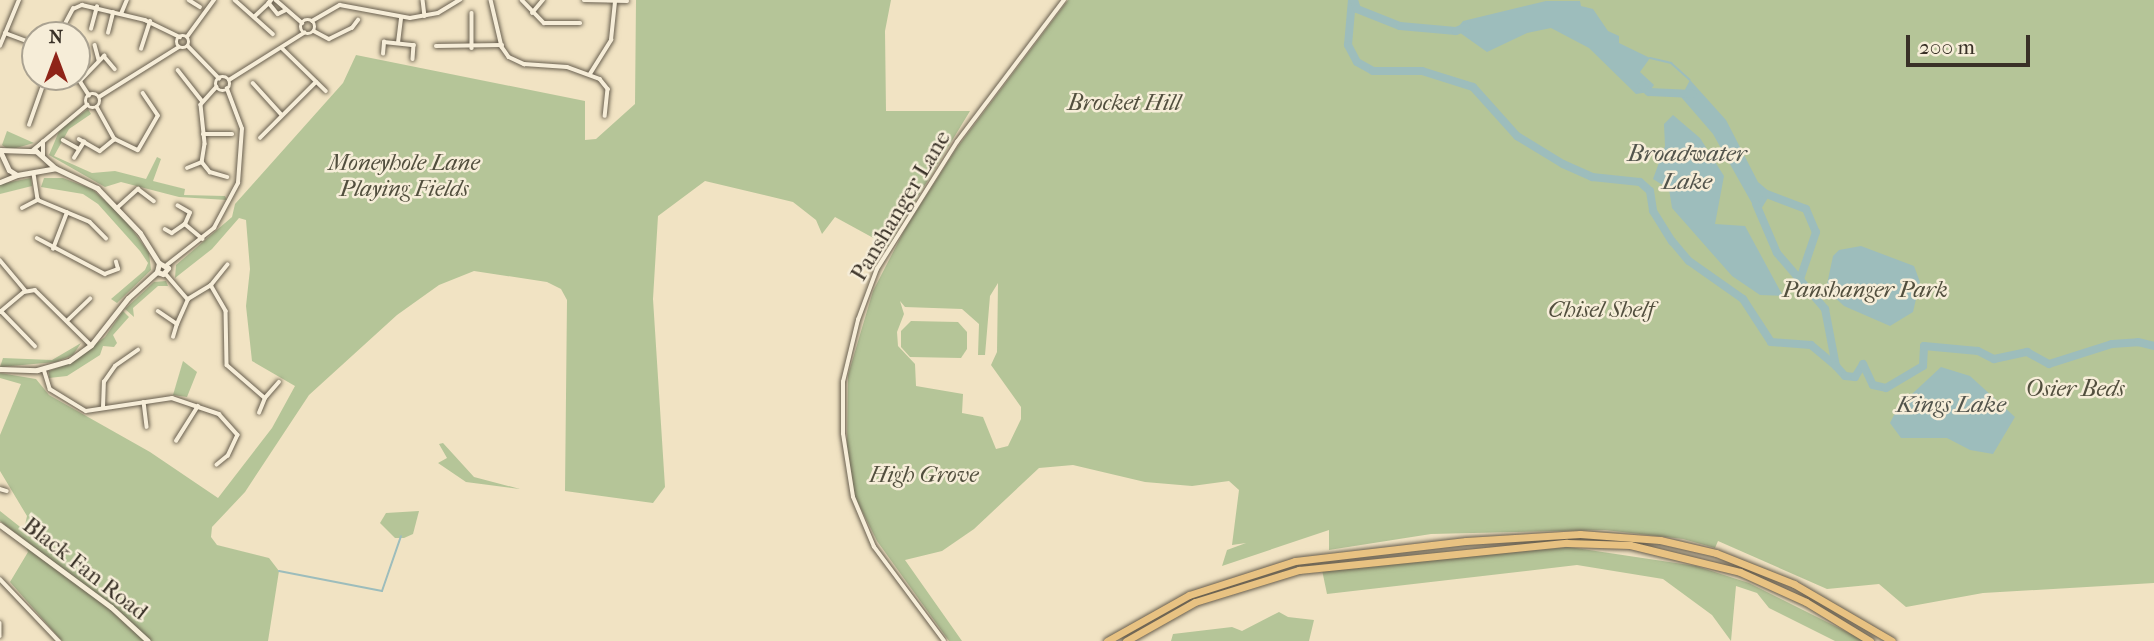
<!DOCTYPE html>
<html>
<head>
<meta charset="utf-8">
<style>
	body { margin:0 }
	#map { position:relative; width:2154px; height:641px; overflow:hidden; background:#f1e3c3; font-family:"IM FELL French Canon",serif }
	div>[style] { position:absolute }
	.green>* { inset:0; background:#b5c598 }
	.water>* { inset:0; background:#9dbdbc }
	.stream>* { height:2px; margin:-1px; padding:0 1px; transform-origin:1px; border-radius:1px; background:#9dbdbc }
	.river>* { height:8px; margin:-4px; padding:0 4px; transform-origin:4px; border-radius:4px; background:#9dbdbc }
	.roads { filter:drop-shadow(0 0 2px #675e4e) drop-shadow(0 0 2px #675e4e) }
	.street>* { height:3.5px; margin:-1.75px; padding:0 1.75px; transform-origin:1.75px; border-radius:1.75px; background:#f6edd8 }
	.street>.ring { margin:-1.75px; padding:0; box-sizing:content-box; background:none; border:3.5px solid #f6edd8; border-radius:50% }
	.secondary>* { height:5px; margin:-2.5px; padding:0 2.5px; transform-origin:2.5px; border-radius:2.5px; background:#f6edd8 }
	.highway>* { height:7px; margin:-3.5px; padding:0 3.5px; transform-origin:3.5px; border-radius:3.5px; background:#e8c282 }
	span { translate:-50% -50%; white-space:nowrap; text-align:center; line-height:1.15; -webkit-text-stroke:5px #f6edd8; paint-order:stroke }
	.park-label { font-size:23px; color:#524f3e; font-style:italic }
	.street-label { font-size:23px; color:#393127 }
	.water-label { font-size:24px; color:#52544c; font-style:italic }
	.north { position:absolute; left:21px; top:21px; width:70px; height:70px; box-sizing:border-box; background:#f6edd8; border:2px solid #aaa291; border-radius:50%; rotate:0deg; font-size:19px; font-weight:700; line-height:28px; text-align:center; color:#393127 }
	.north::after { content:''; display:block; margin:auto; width:24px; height:32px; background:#8f2418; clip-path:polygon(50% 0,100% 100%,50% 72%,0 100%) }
	.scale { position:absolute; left:1906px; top:35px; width:124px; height:32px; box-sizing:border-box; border:4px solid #393127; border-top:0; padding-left:9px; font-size:21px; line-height:24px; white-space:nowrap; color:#393127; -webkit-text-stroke:5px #f6edd8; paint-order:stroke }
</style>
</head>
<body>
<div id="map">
	<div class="green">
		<i style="clip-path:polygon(636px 0,891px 0,885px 31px,886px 111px,970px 111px,888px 246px,835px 217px,822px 234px,816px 220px,793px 202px,705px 181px,658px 216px,653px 299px,665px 487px,653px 503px,565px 491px,567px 300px,561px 289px,547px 282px,474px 271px,439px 285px,397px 315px,309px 395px,245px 492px,212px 527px,211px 537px,217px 545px,269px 558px,279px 571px,268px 641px,62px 641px,10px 582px,28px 552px,22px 538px,0 521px,0 511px,24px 530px,27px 516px,0 471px,0 435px,21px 384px,0 378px,0 373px,36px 379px,49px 395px,150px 452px,218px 498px,272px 428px,295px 386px,252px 361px,246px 306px,250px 269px,246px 220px,239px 218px,212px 249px,175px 278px,176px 265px,232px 217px,235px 204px,343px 83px,356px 55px,585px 101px,585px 140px,596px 139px,635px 104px)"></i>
		<i style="clip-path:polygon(evenodd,1068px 0,2154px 0,2154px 583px,1983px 593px,1906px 607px,1879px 584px,1827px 589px,1718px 541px,1715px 548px,1683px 539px,1605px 530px,1431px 534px,1329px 550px,1329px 530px,1222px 566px,1227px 550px,1246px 543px,1232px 545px,1239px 490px,1229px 481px,1192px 486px,1145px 482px,1073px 465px,1039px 468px,974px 529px,942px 551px,905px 560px,962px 641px,949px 641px,877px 541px,855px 497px,847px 447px,848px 375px,873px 291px,905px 229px,956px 149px,1068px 0,998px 283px,997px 352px,991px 365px,1021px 407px,1021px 419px,1008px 446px,996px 449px,983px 417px,962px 413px,963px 394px,916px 386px,915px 364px,898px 346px,897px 332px,904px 314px,900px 301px,905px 307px,962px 309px,979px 324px,978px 355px,985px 355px,990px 296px,998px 283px)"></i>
		<i style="clip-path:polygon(88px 109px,91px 114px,69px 129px,54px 156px,92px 173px,115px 171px,146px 179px,157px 157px,161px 159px,153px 181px,185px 189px,184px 195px,225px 196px,227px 200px,179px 197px,121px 182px,105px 187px,49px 155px,60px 129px)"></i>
		<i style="clip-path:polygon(7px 131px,34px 143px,9px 150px,2px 145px)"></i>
		<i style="clip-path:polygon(31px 178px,32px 186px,0 194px,0 184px)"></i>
		<i style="clip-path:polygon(44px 178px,63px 178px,92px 189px,125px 219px,149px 253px,151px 270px,117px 303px,111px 299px,145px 270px,148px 263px,140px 251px,98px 204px,83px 194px,41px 187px)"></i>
		<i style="clip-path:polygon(166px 281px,168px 286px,158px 286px,133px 308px,134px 317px,125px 309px,154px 282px)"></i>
		<i style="clip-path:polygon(123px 311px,129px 317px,113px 335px,117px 343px,114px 347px,103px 346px,100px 355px,67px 376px,49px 378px,49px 371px,71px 363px,105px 337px)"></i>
		<i style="clip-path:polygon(911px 321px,958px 322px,967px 332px,967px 349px,961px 358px,910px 357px,901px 347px,901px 331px)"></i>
		<i style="clip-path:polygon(81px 343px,73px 355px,56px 362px,0 367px,3px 358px,52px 360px)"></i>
		<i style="clip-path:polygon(183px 361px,197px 372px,187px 397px,173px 395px)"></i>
		<i style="clip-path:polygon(443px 443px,474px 477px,520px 489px,466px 482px,438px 463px,447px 458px,439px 444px)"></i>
		<i style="clip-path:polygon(419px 511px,413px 534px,404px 538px,395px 538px,380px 523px,386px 513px)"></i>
		<i style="clip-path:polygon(1569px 547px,1696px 566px,1749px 583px,1865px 641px,1835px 641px,1769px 608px,1757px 593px,1736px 586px,1731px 641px,1712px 615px,1663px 579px,1577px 565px,1327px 594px,1322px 570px)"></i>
		<i style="clip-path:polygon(1279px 612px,1288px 617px,1314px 620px,1309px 641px,1171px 641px,1173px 634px,1232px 627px,1242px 631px)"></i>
	</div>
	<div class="water">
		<i style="clip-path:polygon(1546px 1px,1580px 1px,1581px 6px,1593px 9px,1608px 31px,1619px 36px,1619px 43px,1650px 58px,1640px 72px,1654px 85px,1649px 92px,1636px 94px,1589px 48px,1551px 28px,1527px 33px,1487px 52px,1456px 30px,1463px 21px)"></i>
		<i style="clip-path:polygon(1690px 80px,1726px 120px,1758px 182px,1771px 193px,1758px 214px,1713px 134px,1681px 97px)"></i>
		<i style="clip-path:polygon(1673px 115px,1700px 138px,1724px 176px,1715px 224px,1745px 226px,1783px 296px,1760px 295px,1732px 276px,1672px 208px,1669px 189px,1653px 179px,1665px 146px,1664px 124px)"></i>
		<i style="clip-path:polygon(1861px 246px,1914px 266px,1920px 282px,1913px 312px,1890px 326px,1844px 306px,1826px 289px,1833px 256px,1839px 250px)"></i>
		<i style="clip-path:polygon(1941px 367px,1970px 376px,2015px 417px,1993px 454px,1970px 450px,1947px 438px,1901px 438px,1890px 423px,1898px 407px)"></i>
	</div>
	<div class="stream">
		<i style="left:1650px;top:58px;width:22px;rotate:13deg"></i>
		<i style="left:1671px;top:63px;width:25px;rotate:42deg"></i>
		<i style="left:279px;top:571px;width:105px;rotate:11deg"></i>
		<i style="left:382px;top:591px;width:58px;rotate:-70.9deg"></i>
	</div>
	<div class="river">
		<i style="left:1352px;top:0;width:45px;rotate:95.1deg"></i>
		<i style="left:1348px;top:45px;width:19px;rotate:62deg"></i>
		<i style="left:1357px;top:62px;width:18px;rotate:29deg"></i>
		<i style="left:1373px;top:71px;width:49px"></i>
		<i style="left:1422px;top:71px;width:53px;rotate:17.4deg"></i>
		<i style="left:1473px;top:87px;width:66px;rotate:48.1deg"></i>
		<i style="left:1517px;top:136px;width:54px;rotate:31.3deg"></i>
		<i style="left:1563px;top:164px;width:32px;rotate:24deg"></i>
		<i style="left:1592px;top:177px;width:48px;rotate:5.9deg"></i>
		<i style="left:1640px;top:182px;width:13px;rotate:42deg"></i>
		<i style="left:1650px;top:191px;width:20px;rotate:81deg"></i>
		<i style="left:1653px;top:211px;width:36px;rotate:58deg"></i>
		<i style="left:1672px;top:241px;width:26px;rotate:50deg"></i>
		<i style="left:1689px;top:261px;width:66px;rotate:35.1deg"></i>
		<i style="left:1743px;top:299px;width:51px;rotate:56.9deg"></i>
		<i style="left:1771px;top:342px;width:40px;rotate:4.3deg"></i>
		<i style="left:1811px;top:345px;width:33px;rotate:40deg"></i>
		<i style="left:1354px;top:0;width:9px;rotate:72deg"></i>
		<i style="left:1357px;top:9px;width:46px;rotate:21.6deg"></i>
		<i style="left:1400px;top:26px;width:56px;rotate:5.1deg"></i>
		<i style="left:1456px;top:31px;width:11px;rotate:-22deg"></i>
		<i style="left:1642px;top:86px;width:9px;rotate:41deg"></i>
		<i style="left:1649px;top:92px;width:44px;rotate:2.6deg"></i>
		<i style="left:1764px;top:193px;width:45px;rotate:20.9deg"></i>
		<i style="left:1806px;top:209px;width:25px;rotate:67deg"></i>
		<i style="left:1816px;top:232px;width:53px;rotate:108.8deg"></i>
		<i style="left:1756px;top:204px;width:53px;rotate:66.8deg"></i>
		<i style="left:1777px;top:253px;width:74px;rotate:49.4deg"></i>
		<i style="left:1825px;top:309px;width:58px;rotate:79.1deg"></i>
		<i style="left:1836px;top:366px;width:13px;rotate:48deg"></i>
		<i style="left:1845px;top:376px;width:10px;rotate:6deg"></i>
		<i style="left:1855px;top:377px;width:15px;rotate:-58deg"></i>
		<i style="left:1863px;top:364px;width:23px;rotate:65deg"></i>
		<i style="left:1873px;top:385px;width:13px;rotate:13deg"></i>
		<i style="left:1886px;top:388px;width:43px;rotate:-30.7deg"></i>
		<i style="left:1923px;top:366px;width:20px;rotate:-87deg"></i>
		<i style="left:1924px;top:346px;width:54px;rotate:5.3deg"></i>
		<i style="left:1978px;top:351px;width:18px;rotate:27deg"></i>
		<i style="left:1994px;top:359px;width:34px;rotate:-12deg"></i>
		<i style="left:2027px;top:352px;width:25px;rotate:29deg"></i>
		<i style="left:2049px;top:364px;width:66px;rotate:-17.6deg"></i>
		<i style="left:2112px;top:344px;width:26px;rotate:-4deg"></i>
		<i style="left:2138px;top:342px;width:16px;rotate:14deg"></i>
	</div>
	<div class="roads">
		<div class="street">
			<i style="left:189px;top:0;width:13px;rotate:32deg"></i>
			<i style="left:235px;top:0;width:51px;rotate:41.8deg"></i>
			<i style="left:272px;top:0;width:4px;rotate:135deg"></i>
			<i style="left:269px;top:3px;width:14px;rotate:51deg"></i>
			<i style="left:278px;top:14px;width:9px;rotate:-27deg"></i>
			<i style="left:276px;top:0;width:35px;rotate:41deg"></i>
			<i style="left:423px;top:0;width:16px;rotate:83deg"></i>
			<i style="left:491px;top:0;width:48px;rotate:76.8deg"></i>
			<i style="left:502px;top:47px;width:12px;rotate:55deg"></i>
			<i style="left:509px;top:57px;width:17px;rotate:25deg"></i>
			<i style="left:524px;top:64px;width:43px;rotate:4deg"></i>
			<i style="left:567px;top:67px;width:35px;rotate:20deg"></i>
			<i style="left:600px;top:79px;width:13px;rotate:51deg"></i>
			<i style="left:608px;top:89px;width:27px;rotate:96deg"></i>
			<i style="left:522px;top:0;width:32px;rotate:46deg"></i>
			<i style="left:544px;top:23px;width:36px"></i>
			<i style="left:584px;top:0;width:43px;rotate:1.3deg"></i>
			<i style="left:472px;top:13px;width:35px;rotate:90deg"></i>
			<i style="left:532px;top:13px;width:17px;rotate:-50deg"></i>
			<i style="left:121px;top:14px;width:15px;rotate:-67deg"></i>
			<i style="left:254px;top:17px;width:21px;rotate:-43deg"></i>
			<i class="ring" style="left:301px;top:20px;width:10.5px;height:10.5px"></i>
			<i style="left:312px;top:21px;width:32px;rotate:-30deg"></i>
			<i style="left:340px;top:5px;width:71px;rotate:10.5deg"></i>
			<i style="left:410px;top:18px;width:28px;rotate:-10deg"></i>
			<i style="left:438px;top:13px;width:26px;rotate:-31deg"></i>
			<i style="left:91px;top:29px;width:23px;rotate:-75deg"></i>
			<i style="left:314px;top:31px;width:17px;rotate:28deg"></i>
			<i style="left:329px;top:39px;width:25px;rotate:-26deg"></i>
			<i style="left:352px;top:28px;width:10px;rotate:-53deg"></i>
			<i style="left:5px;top:33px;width:23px;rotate:20deg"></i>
			<i style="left:108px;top:33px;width:21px;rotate:-76deg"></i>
			<i style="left:59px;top:35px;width:30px;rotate:-62deg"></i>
			<i style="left:73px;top:9px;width:10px;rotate:-24deg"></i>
			<i style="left:82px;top:5px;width:65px;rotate:13.4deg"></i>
			<i style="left:145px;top:20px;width:39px;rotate:26deg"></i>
			<i class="ring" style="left:177px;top:36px;width:8.5px;height:8.5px"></i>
			<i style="left:187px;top:37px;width:46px;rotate:-53.9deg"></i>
			<i style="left:398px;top:43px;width:25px;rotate:-83deg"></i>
			<i style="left:95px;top:45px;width:16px;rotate:75deg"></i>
			<i style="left:0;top:46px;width:50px;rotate:-67.6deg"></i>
			<i style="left:188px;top:46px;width:45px;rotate:45.9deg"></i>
			<i style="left:436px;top:46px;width:66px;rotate:-0.9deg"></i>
			<i style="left:141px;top:49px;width:29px;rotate:-72deg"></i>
			<i style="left:283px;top:49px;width:60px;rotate:44.3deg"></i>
			<i style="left:383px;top:54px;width:12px;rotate:-85deg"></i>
			<i style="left:384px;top:42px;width:30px;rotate:6deg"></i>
			<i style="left:414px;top:45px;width:14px;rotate:94deg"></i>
			<i style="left:178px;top:70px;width:39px;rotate:52deg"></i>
			<i style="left:590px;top:74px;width:40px;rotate:-58deg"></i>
			<i style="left:611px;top:40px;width:38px;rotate:-84deg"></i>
			<i class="ring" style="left:216px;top:77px;width:10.5px;height:10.5px"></i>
			<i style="left:66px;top:77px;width:15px;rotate:16deg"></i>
			<i style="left:80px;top:81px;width:17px;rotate:57deg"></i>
			<i style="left:229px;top:80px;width:89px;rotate:-32.1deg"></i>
			<i style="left:80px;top:81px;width:35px;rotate:-46deg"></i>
			<i style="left:104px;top:56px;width:17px;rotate:50deg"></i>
			<i style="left:253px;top:83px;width:43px;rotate:47.8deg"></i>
			<i style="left:217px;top:87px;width:24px;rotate:132deg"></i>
			<i style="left:201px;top:105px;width:39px;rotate:84deg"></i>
			<i style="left:205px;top:144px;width:18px;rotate:99deg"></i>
			<i style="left:202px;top:162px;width:13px;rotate:51deg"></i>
			<i style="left:210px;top:172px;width:18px;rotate:16deg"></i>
			<i class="ring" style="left:86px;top:94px;width:10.5px;height:10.5px"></i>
			<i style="left:99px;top:97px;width:94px;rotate:-32deg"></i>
			<i style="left:97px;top:107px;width:37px;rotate:61deg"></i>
			<i style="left:115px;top:139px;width:25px;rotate:26deg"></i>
			<i style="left:138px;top:150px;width:39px;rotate:-60deg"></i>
			<i style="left:158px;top:116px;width:27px;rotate:-124deg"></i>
			<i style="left:29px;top:125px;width:51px;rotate:-70.5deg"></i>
			<i style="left:203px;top:134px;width:29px"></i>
			<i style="left:260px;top:138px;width:79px;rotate:-45deg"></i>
			<i style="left:79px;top:139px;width:24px;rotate:30deg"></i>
			<i style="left:100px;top:151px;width:19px;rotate:-39deg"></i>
			<i style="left:63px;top:140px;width:18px;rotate:29deg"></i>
			<i style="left:32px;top:151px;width:72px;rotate:-39.9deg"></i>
			<i style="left:43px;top:156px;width:14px;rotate:-90deg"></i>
			<i style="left:74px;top:158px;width:19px;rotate:-58deg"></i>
			<i style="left:187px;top:168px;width:16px;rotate:-22deg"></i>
			<i style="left:34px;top:174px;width:26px;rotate:81deg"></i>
			<i style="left:38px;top:200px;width:56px;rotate:22.9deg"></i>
			<i style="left:90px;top:222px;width:23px;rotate:45deg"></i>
			<i style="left:118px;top:207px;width:27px;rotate:-42deg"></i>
			<i style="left:138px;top:189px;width:20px;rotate:37deg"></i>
			<i style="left:22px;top:208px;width:18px;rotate:-27deg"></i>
			<i style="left:185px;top:224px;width:23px;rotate:40deg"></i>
			<i style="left:165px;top:229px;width:8px;rotate:30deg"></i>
			<i style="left:172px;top:233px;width:16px;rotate:-35deg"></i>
			<i style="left:185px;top:224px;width:12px;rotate:-66deg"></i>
			<i style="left:190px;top:213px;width:14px;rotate:-150deg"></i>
			<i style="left:37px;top:238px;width:77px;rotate:27.9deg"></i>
			<i style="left:105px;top:274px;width:14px;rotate:-21deg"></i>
			<i style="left:118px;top:269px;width:7px;rotate:-106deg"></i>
			<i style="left:53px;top:249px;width:39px;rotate:-69deg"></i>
			<i style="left:0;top:260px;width:40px;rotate:50deg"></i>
			<i style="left:167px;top:265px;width:60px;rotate:-38.2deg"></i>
			<i style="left:214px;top:228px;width:51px;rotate:-61.9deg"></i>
			<i style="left:238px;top:183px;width:54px;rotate:-85.8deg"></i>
			<i style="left:242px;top:129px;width:43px;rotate:-110.6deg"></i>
			<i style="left:165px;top:273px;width:35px;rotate:49deg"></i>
			<i style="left:188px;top:299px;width:27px;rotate:-31deg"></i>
			<i style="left:211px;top:285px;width:26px;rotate:-51deg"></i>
			<i style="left:211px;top:285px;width:30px;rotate:60deg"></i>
			<i style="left:226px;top:311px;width:54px;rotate:88.9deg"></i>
			<i style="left:227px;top:365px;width:50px;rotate:41deg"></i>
			<i style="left:265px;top:398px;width:21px;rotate:-49deg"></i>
			<i style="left:1px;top:311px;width:49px;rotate:45.8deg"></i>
			<i style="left:158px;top:311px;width:23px;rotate:34deg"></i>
			<i style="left:177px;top:324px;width:27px;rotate:-66deg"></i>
			<i style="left:0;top:312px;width:31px;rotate:-40deg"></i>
			<i style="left:24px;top:292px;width:11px;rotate:-10deg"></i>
			<i style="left:35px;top:290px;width:78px;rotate:44.5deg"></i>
			<i style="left:67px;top:321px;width:32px;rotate:-44deg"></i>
			<i style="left:173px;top:337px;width:14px;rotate:-73deg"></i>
			<i style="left:44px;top:369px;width:21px;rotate:73deg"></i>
			<i style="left:50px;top:389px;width:42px;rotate:31.4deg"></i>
			<i style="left:86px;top:411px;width:87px;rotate:-8.6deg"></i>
			<i style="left:172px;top:398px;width:50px;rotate:18.8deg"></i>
			<i style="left:219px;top:414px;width:28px;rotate:48deg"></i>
			<i style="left:238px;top:435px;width:23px;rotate:115deg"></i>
			<i style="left:228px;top:456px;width:14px;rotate:141deg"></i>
			<i style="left:144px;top:402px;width:25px;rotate:83deg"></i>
			<i style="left:103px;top:408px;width:26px;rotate:-88deg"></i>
			<i style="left:104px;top:382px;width:19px;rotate:-55deg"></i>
			<i style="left:115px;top:366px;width:28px;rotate:-35deg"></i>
			<i style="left:259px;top:413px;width:16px;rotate:-68deg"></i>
			<i style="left:176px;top:441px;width:41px;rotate:-57.8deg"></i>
			<i style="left:0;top:489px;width:7px;rotate:16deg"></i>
			<i style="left:0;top:579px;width:86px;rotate:46.4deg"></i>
			<i style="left:0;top:623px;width:13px;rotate:90deg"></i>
			<i style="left:944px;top:641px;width:117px;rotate:-126.7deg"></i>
			<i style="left:874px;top:547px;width:54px;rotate:-112.8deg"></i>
			<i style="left:853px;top:497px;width:64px;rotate:-99deg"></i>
			<i style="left:843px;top:434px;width:52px;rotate:-90deg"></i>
			<i style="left:843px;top:382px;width:64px;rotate:-76.4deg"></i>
			<i style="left:858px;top:320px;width:54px;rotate:-69.6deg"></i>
			<i style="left:877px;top:269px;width:150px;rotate:-57.8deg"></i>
			<i style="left:957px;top:142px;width:178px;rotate:-53deg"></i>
		</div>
		<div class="secondary">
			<i style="left:0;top:150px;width:36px;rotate:2deg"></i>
			<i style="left:36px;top:151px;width:25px;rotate:42deg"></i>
			<i style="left:55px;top:168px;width:47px;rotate:25.5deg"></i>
			<i style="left:97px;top:188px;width:62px;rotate:46.3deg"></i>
			<i style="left:140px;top:233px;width:36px;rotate:58deg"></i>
			<i style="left:159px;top:263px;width:9px;rotate:103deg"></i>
			<i style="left:0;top:151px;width:21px;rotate:65deg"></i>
			<i style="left:9px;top:170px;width:9px;rotate:32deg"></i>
			<i style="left:17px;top:175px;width:39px;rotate:-10deg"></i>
			<i style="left:0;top:182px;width:18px;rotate:-22deg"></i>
			<i style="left:157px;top:272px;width:6px;rotate:18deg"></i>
			<i style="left:163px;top:274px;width:8px;rotate:-50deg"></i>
			<i style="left:168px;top:268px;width:10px;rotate:-151deg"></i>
			<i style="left:0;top:369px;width:37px;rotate:2deg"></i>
			<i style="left:37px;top:370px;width:33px;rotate:-16deg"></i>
			<i style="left:69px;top:361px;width:27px;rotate:-36deg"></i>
			<i style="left:91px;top:345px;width:60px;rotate:-51.8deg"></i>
			<i style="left:128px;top:298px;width:39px;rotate:-42deg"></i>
			<i style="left:0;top:525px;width:138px;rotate:36.5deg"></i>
			<i style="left:111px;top:607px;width:50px;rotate:42.6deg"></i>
		</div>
		<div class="highway">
			<i style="left:1107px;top:641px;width:94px;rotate:-29.3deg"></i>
			<i style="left:1189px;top:595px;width:111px;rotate:-17.8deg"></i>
			<i style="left:1295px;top:561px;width:172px;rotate:-6.7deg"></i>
			<i style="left:1466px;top:541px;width:114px;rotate:-3.5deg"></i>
			<i style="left:1580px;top:534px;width:80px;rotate:4.3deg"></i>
			<i style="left:1660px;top:540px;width:57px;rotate:13.1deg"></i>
			<i style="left:1716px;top:553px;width:84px;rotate:21.7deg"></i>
			<i style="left:1794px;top:584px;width:113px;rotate:30.2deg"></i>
			<i style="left:1126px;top:641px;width:79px;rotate:-29.5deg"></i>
			<i style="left:1195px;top:602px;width:109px;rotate:-17.1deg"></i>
			<i style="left:1299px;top:570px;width:269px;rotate:-5.8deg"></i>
			<i style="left:1567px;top:543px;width:63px;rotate:1.8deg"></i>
			<i style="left:1630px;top:545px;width:113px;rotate:13.8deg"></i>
			<i style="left:1740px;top:572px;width:72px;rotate:24.4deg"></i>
			<i style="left:1806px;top:602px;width:75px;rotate:31.4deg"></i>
		</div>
	</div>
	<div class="park-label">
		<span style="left:1124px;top:103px">Brocket Hill</span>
		<span style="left:404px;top:176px">Moneyhole Lane<br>Playing Fields</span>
		<span style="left:1865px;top:290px">Panshanger Park</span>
		<span style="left:1601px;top:310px">Chisel Shelf</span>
		<span style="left:2075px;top:389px">Osier Beds</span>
		<span style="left:924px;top:475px">High Grove</span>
	</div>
	<div class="street-label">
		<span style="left:901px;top:206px;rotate:-59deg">Panshanger Lane</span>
		<span style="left:85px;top:569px;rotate:38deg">Black Fan Road</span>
	</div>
	<div class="water-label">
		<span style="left:1687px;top:168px">Broadwater<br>Lake</span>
		<span style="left:1951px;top:405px">Kings Lake</span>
	</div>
	<div class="north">N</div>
	<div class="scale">200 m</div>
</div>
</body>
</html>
